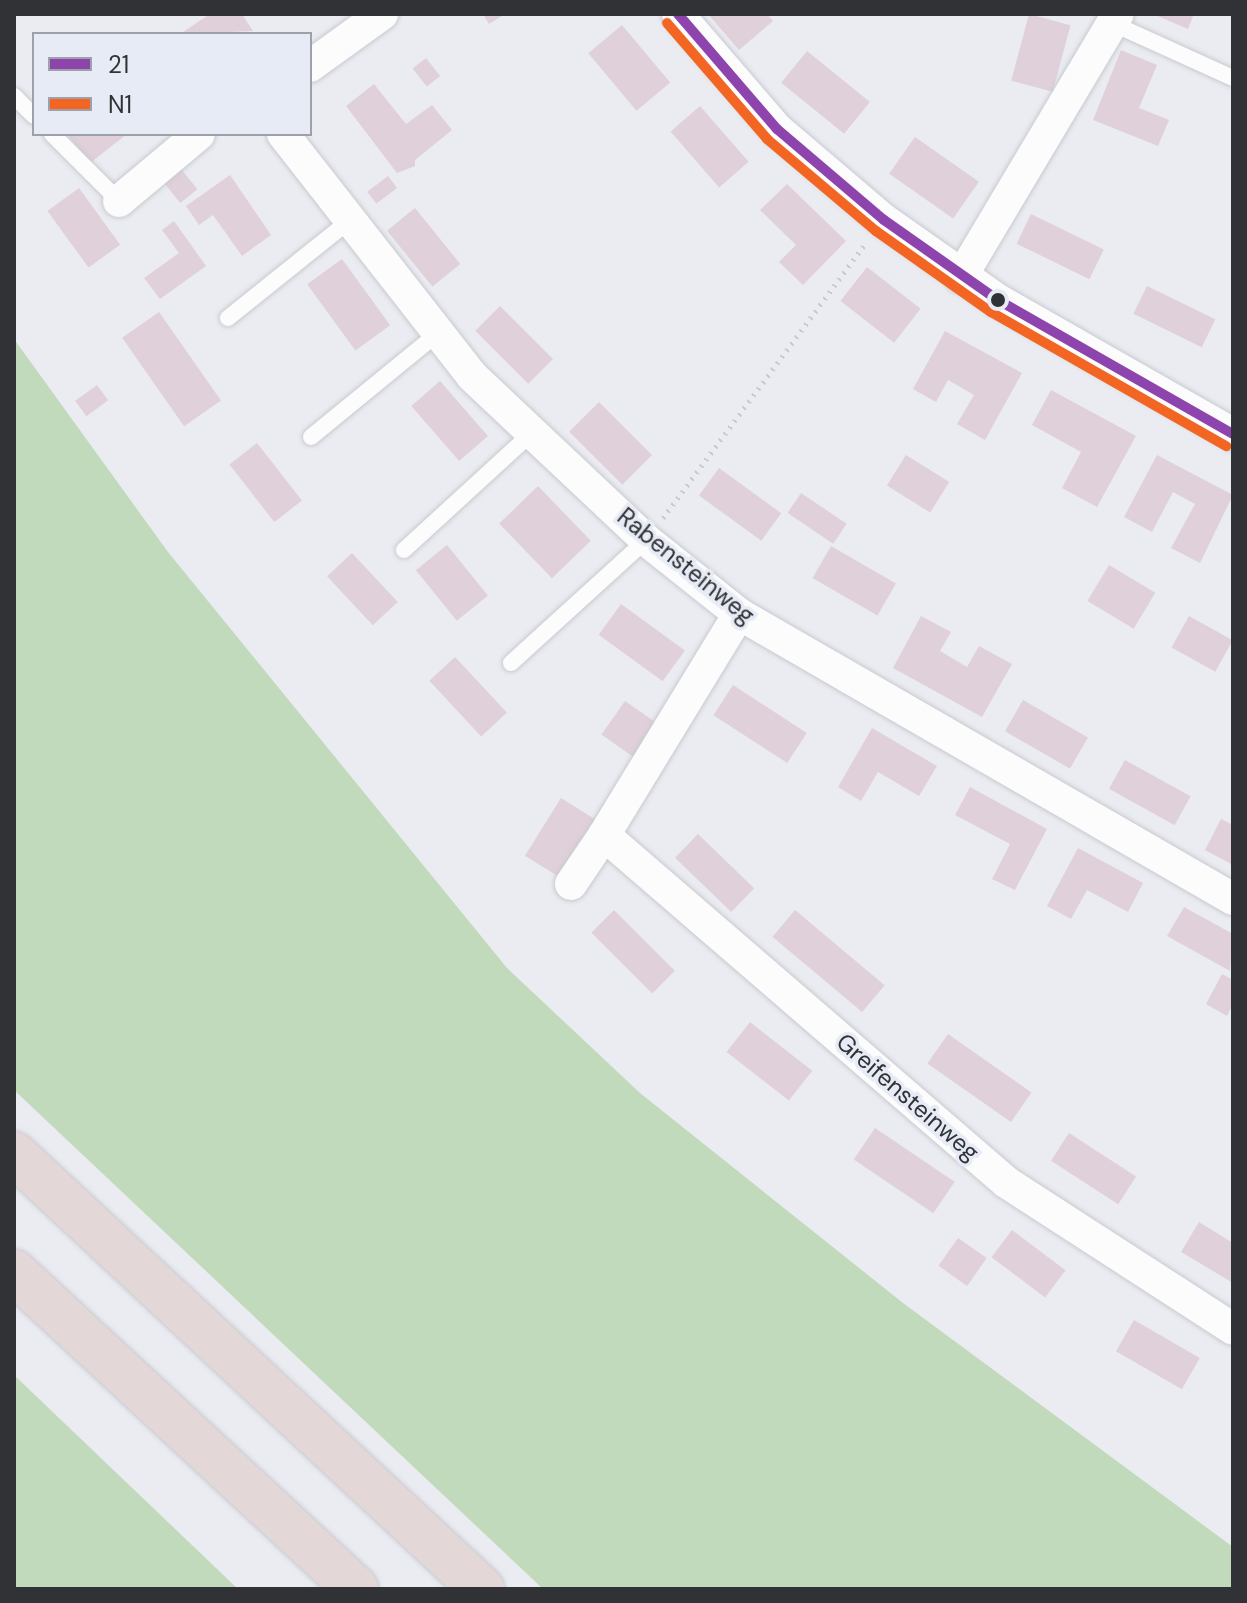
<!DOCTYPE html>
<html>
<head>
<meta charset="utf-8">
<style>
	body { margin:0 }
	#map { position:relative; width:1247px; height:1603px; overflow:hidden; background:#eaecf2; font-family:"DM Sans",sans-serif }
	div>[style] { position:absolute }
	.green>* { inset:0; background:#c2dabc }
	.building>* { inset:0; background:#e0d0da; transform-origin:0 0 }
	.path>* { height:5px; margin-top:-2.5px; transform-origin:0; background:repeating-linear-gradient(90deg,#cacbcd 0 2px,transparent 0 8px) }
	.roads { filter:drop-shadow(0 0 2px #c8cacf) drop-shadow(0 0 2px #c8cacf) }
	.service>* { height:16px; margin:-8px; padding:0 8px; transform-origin:8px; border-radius:8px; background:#fcfcfd }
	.minor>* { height:32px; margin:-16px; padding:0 16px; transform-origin:16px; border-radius:16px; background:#fcfcfd }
	.motorway>* { height:44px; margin:-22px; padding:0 22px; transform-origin:22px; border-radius:22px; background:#e4d7d7 }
	.bus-1>* { height:10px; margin:-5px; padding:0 5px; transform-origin:5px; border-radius:5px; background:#8e44ad }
	.bus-2>* { height:10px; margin:-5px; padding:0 5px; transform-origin:5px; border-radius:5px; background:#f26522 }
	.dots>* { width:22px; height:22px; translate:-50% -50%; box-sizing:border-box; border:4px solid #e7ebf5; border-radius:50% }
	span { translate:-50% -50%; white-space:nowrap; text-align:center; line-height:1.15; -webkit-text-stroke:7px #e7ebf5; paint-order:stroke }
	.street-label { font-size:24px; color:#303235 }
	.frame { position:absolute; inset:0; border:16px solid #303235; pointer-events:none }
	.legend { position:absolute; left:32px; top:32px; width:280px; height:104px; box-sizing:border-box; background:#e7ebf5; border:2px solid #9ea1a8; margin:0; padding:10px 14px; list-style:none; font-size:24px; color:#303235 }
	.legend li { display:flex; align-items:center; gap:16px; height:40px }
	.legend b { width:40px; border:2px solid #9ea1a8 }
</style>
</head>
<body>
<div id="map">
	<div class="green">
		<i style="clip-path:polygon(14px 339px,168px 552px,507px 968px,640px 1093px,903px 1303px,1233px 1547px,1233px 1589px,543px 1589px,14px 1090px)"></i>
		<i style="clip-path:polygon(14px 1375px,238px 1589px,14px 1589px)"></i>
	</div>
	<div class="building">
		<i style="clip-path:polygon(210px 14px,242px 14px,253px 31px,180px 34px)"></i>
		<i style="clip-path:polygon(483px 14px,505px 14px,489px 24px)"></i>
		<i style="clip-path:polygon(708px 14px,767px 14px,773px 21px,739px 50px)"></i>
		<i style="left:1029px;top:14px;width:43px;height:69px;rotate:15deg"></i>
		<i style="clip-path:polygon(1153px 14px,1194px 14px,1188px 29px)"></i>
		<i style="left:622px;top:25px;width:75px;height:44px;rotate:50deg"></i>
		<i style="clip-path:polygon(1121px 50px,1157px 65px,1139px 108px,1169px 120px,1158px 146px,1093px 120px)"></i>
		<i style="left:807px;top:51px;width:81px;height:41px;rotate:39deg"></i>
		<i style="left:426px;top:58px;width:23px;height:17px;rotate:52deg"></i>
		<i style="clip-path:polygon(374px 84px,406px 124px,432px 105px,452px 130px,415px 160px,415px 166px,397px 173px,346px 106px)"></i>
		<i style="left:700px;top:106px;width:74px;height:39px;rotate:49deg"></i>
		<i style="clip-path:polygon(67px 134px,127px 134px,90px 163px)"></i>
		<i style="left:915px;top:137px;width:78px;height:45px;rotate:35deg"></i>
		<i style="left:181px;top:169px;width:26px;height:22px;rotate:51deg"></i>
		<i style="clip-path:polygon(230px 175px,271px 235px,242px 256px,213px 215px,199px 225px,186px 206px)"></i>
		<i style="left:388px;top:176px;width:15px;height:26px;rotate:53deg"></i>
		<i style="clip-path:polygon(787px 184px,846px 241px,803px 285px,779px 262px,796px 245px,760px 210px)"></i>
		<i style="left:79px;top:188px;width:70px;height:39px;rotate:54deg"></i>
		<i style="left:415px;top:208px;width:72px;height:36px;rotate:51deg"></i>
		<i style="left:1031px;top:214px;width:81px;height:33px;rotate:26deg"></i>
		<i style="clip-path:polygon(174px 221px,206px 266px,160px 299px,144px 278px,179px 253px,162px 230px)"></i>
		<i style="left:342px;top:259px;width:82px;height:43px;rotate:54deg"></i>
		<i style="left:867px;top:267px;width:68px;height:43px;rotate:38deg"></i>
		<i style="left:1147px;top:286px;width:76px;height:31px;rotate:26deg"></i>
		<i style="left:500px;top:306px;width:75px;height:35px;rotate:45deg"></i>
		<i style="left:159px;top:312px;width:108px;height:45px;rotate:55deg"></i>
		<i style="clip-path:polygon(945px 331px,1022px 373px,985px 440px,957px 424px,974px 395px,948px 380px,936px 402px,913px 389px)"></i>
		<i style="left:440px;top:381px;width:73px;height:38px;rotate:49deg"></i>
		<i style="left:97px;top:385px;width:19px;height:27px;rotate:54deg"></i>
		<i style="clip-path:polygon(1051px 390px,1136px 436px,1097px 507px,1062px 488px,1081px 452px,1032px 425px)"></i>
		<i style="left:599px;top:402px;width:75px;height:42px;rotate:45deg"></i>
		<i style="left:257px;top:443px;width:73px;height:35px;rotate:52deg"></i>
		<i style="left:906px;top:455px;width:51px;height:36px;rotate:32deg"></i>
		<i style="clip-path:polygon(1157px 455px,1233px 495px,1200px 563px,1171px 548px,1195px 504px,1173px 492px,1152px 532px,1124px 517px)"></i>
		<i style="left:719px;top:468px;width:77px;height:34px;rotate:36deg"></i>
		<i style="left:538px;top:486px;width:76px;height:54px;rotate:46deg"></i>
		<i style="left:801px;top:493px;width:55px;height:24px;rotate:34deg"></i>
		<i style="left:447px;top:545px;width:65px;height:40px;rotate:51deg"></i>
		<i style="left:831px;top:546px;width:75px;height:37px;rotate:30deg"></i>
		<i style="left:352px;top:553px;width:67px;height:34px;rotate:47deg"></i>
		<i style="left:1109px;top:565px;width:54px;height:42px;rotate:31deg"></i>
		<i style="left:621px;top:604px;width:79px;height:38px;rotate:36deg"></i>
		<i style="clip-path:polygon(921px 616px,951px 632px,940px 651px,967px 667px,979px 646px,1012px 664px,982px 717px,893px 668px)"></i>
		<i style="left:1189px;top:616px;width:50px;height:36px;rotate:29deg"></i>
		<i style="left:455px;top:657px;width:76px;height:35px;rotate:47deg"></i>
		<i style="left:733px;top:685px;width:88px;height:36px;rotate:33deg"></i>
		<i style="left:1023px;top:700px;width:75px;height:36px;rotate:30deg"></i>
		<i style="left:625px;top:701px;width:39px;height:41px;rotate:35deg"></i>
		<i style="clip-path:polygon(872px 728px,937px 766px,919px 796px,878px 772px,861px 801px,838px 787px)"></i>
		<i style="left:1125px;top:760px;width:75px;height:33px;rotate:29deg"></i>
		<i style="clip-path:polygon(970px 787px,1047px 829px,1015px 890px,992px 879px,1010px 844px,955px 815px)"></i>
		<i style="left:561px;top:798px;width:40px;height:68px;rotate:32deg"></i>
		<i style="clip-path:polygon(1221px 819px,1233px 825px,1233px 865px,1205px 850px)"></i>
		<i style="left:698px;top:834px;width:78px;height:33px;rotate:44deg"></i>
		<i style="clip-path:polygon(1078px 848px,1143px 883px,1128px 912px,1087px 890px,1071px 919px,1047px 906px)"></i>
		<i style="clip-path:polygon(1184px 907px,1233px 934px,1230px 971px,1167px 936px)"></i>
		<i style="left:614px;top:910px;width:86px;height:32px;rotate:45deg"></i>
		<i style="left:795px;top:910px;width:117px;height:35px;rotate:40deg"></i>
		<i style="clip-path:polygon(1222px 974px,1233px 980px,1233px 1004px,1227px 1016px,1206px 1004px)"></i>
		<i style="left:750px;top:1022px;width:79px;height:38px;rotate:38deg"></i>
		<i style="left:948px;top:1034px;width:102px;height:36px;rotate:35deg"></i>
		<i style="left:875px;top:1128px;width:96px;height:38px;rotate:34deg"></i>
		<i style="left:1069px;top:1133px;width:80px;height:33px;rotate:33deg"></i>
		<i style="clip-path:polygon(1199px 1222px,1233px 1243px,1233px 1283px,1181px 1252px)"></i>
		<i style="left:1012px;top:1230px;width:67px;height:34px;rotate:37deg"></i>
		<i style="left:958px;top:1238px;width:35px;height:34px;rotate:35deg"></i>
		<i style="left:1134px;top:1320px;width:76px;height:36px;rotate:30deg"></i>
	</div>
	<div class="path">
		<i style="left:663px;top:518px;width:342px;rotate:-53.6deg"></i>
	</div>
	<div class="roads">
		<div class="service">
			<i style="left:1114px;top:24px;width:131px;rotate:24.4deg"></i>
			<i style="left:14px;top:96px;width:28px;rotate:45deg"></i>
			<i style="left:52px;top:134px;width:95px;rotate:45deg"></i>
			<i style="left:228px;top:318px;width:155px;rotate:-38.7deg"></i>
			<i style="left:311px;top:437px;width:164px;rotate:-39.3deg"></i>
			<i style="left:404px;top:550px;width:175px;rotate:-42.5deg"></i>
			<i style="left:511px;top:663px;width:183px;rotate:-42.3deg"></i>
		</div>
		<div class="minor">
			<i style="left:678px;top:14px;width:152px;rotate:49.3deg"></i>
			<i style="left:777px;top:129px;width:140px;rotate:40.4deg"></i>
			<i style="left:884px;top:220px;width:139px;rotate:35.1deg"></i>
			<i style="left:998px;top:300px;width:271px;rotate:29.7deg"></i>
			<i style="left:310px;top:66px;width:89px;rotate:-35.8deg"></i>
			<i style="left:283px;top:134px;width:307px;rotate:52deg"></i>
			<i style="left:472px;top:376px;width:239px;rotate:43.3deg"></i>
			<i style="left:646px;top:540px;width:119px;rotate:38.5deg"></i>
			<i style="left:739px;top:614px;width:570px;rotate:29.98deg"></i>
			<i style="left:119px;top:201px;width:104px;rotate:-39.9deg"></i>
			<i style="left:961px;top:277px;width:306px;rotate:-59.2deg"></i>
			<i style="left:739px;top:614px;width:259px;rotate:121.4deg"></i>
			<i style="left:604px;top:835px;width:531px;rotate:40.8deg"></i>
			<i style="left:1006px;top:1182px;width:270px;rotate:32.9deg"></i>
			<i style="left:571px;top:884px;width:59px;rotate:-56deg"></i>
		</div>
		<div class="motorway">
			<i style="left:14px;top:1154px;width:639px;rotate:42.91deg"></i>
			<i style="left:14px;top:1272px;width:466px;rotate:42.8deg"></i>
		</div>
	</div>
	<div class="bus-1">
		<i style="left:678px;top:14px;width:152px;rotate:49.3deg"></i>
		<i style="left:777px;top:129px;width:140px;rotate:40.4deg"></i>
		<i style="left:884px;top:220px;width:139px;rotate:35.1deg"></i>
		<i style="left:998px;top:300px;width:271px;rotate:29.7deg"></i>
	</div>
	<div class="bus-2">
		<i style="left:667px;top:23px;width:153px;rotate:49.2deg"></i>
		<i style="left:767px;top:139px;width:143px;rotate:40.2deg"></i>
		<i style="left:876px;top:231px;width:141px;rotate:35.2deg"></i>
		<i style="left:991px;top:312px;width:271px;rotate:29.7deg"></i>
	</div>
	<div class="dots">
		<i style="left:998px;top:300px;background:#303235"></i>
	</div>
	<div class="street-label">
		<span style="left:686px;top:566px;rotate:39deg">Rabensteinweg</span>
		<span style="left:908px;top:1097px;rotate:41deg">Greifensteinweg</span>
	</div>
	<div class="frame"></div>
	<ul class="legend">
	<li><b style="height:10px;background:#8e44ad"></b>21</li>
	<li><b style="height:10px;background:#f26522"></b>N1</li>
	</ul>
</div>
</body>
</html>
